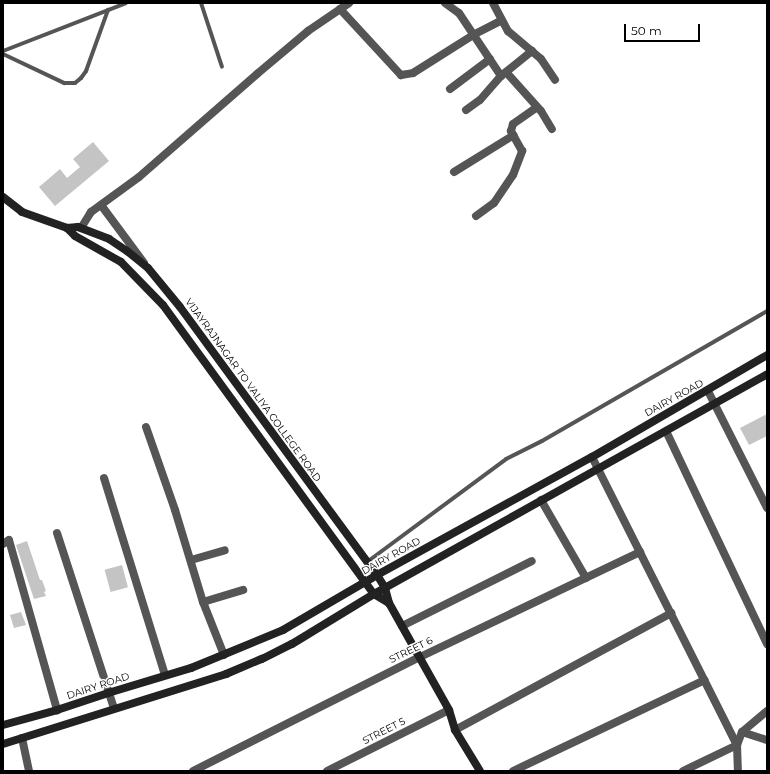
<!DOCTYPE html>
<html>
<head>
<meta charset="utf-8">
<style>
	body { margin:0 }
	#map { position:relative; width:770px; height:774px; overflow:hidden; background:#fff; font-family:Montserrat,sans-serif }
	div>[style] { position:absolute }
	.building>* { inset:0; background:#c4c4c4; transform-origin:0 0 }
	.lane>* { height:4px; margin:-2px; padding:0 2px; transform-origin:2px; border-radius:2px; background:#555 }
	.street>* { height:8px; margin:-4px; padding:0 4px; transform-origin:4px; border-radius:4px; background:#555 }
	.secondary>* { height:8px; margin:-4px; padding:0 4px; transform-origin:4px; border-radius:4px; background:#222 }
	span { translate:-50% -50%; white-space:nowrap; text-align:center; line-height:1.15; -webkit-text-stroke:3px #fff; paint-order:stroke }
	.street-label { font-size:10px; color:#000 }
	.frame { position:absolute; inset:0; border:4px solid #000; pointer-events:none }
	.scale { position:absolute; left:624px; top:24px; width:76px; height:18px; box-sizing:border-box; border:2px solid #000; border-top:0; padding-left:5px; font-size:12px; line-height:14px; white-space:nowrap; color:#000; -webkit-text-stroke:3px #fff; paint-order:stroke }
</style>
</head>
<body>
<div id="map">
	<div class="building">
		<i style="clip-path:polygon(93px 142px,109px 161px,55px 206px,39px 187px,60px 169px,67px 178px,80px 167px,73px 159px)"></i>
		<i style="clip-path:polygon(767px 414px,767px 436px,749px 445px,740px 428px)"></i>
		<i style="clip-path:polygon(27px 541px,40px 580px,42px 580px,46px 591px,44px 592px,46px 596px,34px 599px,16px 545px)"></i>
		<i style="left:122px;top:565px;width:23px;height:18px;rotate:75deg"></i>
		<i style="clip-path:polygon(21px 612px,26px 625px,14px 628px,10px 615px)"></i>
	</div>
	<div class="lane">
		<i style="left:201px;top:3px;width:67px;rotate:71.8deg"></i>
		<i style="left:3px;top:51px;width:132px;rotate:-21.3deg"></i>
		<i style="left:3px;top:54px;width:68px;rotate:25.4deg"></i>
		<i style="left:64px;top:83px;width:11px"></i>
		<i style="left:75px;top:83px;width:8px;rotate:-40deg"></i>
		<i style="left:81px;top:78px;width:9px;rotate:-54deg"></i>
		<i style="left:86px;top:71px;width:65px;rotate:-70.2deg"></i>
		<i style="left:367px;top:562px;width:173px;rotate:-36.5deg"></i>
		<i style="left:506px;top:459px;width:40px;rotate:-26.6deg"></i>
		<i style="left:542px;top:441px;width:260px;rotate:-30deg"></i>
	</div>
	<div class="street">
		<i style="left:445px;top:3px;width:17px;rotate:36deg"></i>
		<i style="left:459px;top:13px;width:76px;rotate:56.3deg"></i>
		<i style="left:493px;top:3px;width:32px;rotate:62deg"></i>
		<i style="left:508px;top:31px;width:43px;rotate:40.3deg"></i>
		<i style="left:541px;top:59px;width:25px;rotate:56deg"></i>
		<i style="left:340px;top:9px;width:90px;rotate:47.3deg"></i>
		<i style="left:401px;top:75px;width:12px;rotate:-9deg"></i>
		<i style="left:413px;top:73px;width:71px;rotate:-32.3deg"></i>
		<i style="left:473px;top:35px;width:31px;rotate:-27deg"></i>
		<i style="left:506px;top:72px;width:52px;rotate:48.1deg"></i>
		<i style="left:541px;top:111px;width:21px;rotate:59deg"></i>
		<i style="left:450px;top:89px;width:50px;rotate:-36.9deg"></i>
		<i style="left:466px;top:110px;width:17px;rotate:-36deg"></i>
		<i style="left:480px;top:100px;width:32px;rotate:-49deg"></i>
		<i style="left:501px;top:76px;width:40px;rotate:-39deg"></i>
		<i style="left:454px;top:172px;width:70px;rotate:-31.7deg"></i>
		<i style="left:101px;top:205px;width:72px;rotate:53.4deg"></i>
		<i style="left:476px;top:216px;width:22px;rotate:-36deg"></i>
		<i style="left:494px;top:203px;width:34px;rotate:-56deg"></i>
		<i style="left:513px;top:175px;width:26px;rotate:-69deg"></i>
		<i style="left:522px;top:151px;width:23px;rotate:-119deg"></i>
		<i style="left:511px;top:131px;width:7px;rotate:-74deg"></i>
		<i style="left:513px;top:124px;width:29px;rotate:-35deg"></i>
		<i style="left:81px;top:228px;width:19px;rotate:-58deg"></i>
		<i style="left:91px;top:212px;width:59px;rotate:-36.1deg"></i>
		<i style="left:139px;top:177px;width:157px;rotate:-41.1deg"></i>
		<i style="left:257px;top:74px;width:67px;rotate:-40.1deg"></i>
		<i style="left:308px;top:31px;width:50px;rotate:-34.3deg"></i>
		<i style="left:708px;top:391px;width:131px;rotate:63.2deg"></i>
		<i style="left:146px;top:427px;width:88px;rotate:70.7deg"></i>
		<i style="left:175px;top:510px;width:96px;rotate:73.1deg"></i>
		<i style="left:203px;top:602px;width:57px;rotate:68.4deg"></i>
		<i style="left:666px;top:431px;width:236px;rotate:64.6deg"></i>
		<i style="left:592px;top:457px;width:322px;rotate:63.3deg"></i>
		<i style="left:737px;top:745px;width:26px;rotate:88deg"></i>
		<i style="left:104px;top:478px;width:206px;rotate:72.8deg"></i>
		<i style="left:541px;top:500px;width:90px;rotate:60deg"></i>
		<i style="left:57px;top:533px;width:184px;rotate:72deg"></i>
		<i style="left:3px;top:544px;width:7px;rotate:-34deg"></i>
		<i style="left:9px;top:540px;width:177px;rotate:74.2deg"></i>
		<i style="left:191px;top:560px;width:35px;rotate:-16deg"></i>
		<i style="left:203px;top:602px;width:42px;rotate:-16.7deg"></i>
		<i style="left:402px;top:626px;width:145px;rotate:-26.6deg"></i>
		<i style="left:455px;top:730px;width:246px;rotate:-28.4deg"></i>
		<i style="left:742px;top:732px;width:26px;rotate:18deg"></i>
		<i style="left:22px;top:738px;width:34px;rotate:78deg"></i>
		<i style="left:193px;top:771px;width:254px;rotate:-26.7deg"></i>
		<i style="left:420px;top:657px;width:244px;rotate:-25.5deg"></i>
		<i style="left:327px;top:771px;width:136px;rotate:-26.6deg"></i>
		<i style="left:513px;top:771px;width:212px;rotate:-25.4deg"></i>
		<i style="left:683px;top:771px;width:60px;rotate:-25.7deg"></i>
		<i style="left:737px;top:745px;width:14px;rotate:-69deg"></i>
		<i style="left:742px;top:732px;width:33px;rotate:-40deg"></i>
	</div>
	<div class="secondary">
		<i style="left:3px;top:197px;width:24px;rotate:38deg"></i>
		<i style="left:22px;top:212px;width:48px;rotate:19.6deg"></i>
		<i style="left:67px;top:228px;width:11px;rotate:45deg"></i>
		<i style="left:75px;top:236px;width:53px;rotate:29.5deg"></i>
		<i style="left:121px;top:262px;width:60px;rotate:45.7deg"></i>
		<i style="left:163px;top:305px;width:358px;rotate:53.9deg"></i>
		<i style="left:374px;top:594px;width:17px;rotate:31deg"></i>
		<i style="left:67px;top:228px;width:11px;rotate:-5deg"></i>
		<i style="left:78px;top:227px;width:33px;rotate:21deg"></i>
		<i style="left:109px;top:239px;width:22px;rotate:34deg"></i>
		<i style="left:127px;top:251px;width:27px;rotate:39deg"></i>
		<i style="left:148px;top:268px;width:50px;rotate:50.6deg"></i>
		<i style="left:180px;top:307px;width:333px;rotate:53.7deg"></i>
		<i style="left:377px;top:575px;width:15px;rotate:58deg"></i>
		<i style="left:385px;top:588px;width:16px;rotate:75deg"></i>
		<i style="left:389px;top:603px;width:123px;rotate:60.7deg"></i>
		<i style="left:449px;top:710px;width:21px;rotate:73deg"></i>
		<i style="left:455px;top:730px;width:48px;rotate:58.6deg"></i>
		<i style="left:3px;top:725px;width:56px;rotate:-15.5deg"></i>
		<i style="left:57px;top:710px;width:54px;rotate:-18.4deg"></i>
		<i style="left:108px;top:693px;width:87px;rotate:-16.8deg"></i>
		<i style="left:191px;top:668px;width:100px;rotate:-22.4deg"></i>
		<i style="left:283px;top:630px;width:109px;rotate:-30.3deg"></i>
		<i style="left:377px;top:575px;width:245px;rotate:-28.8deg"></i>
		<i style="left:592px;top:457px;width:203px;rotate:-30.2deg"></i>
		<i style="left:3px;top:744px;width:234px;rotate:-17.4deg"></i>
		<i style="left:226px;top:674px;width:39px;rotate:-23deg"></i>
		<i style="left:262px;top:659px;width:34px;rotate:-27deg"></i>
		<i style="left:292px;top:644px;width:96px;rotate:-31.4deg"></i>
		<i style="left:374px;top:594px;width:450px;rotate:-29.2deg"></i>
	</div>
	<div class="street-label">
		<span style="left:253px;top:390px;rotate:54deg">VIJAYRAJNAGAR TO VALIYA COLLEGE ROAD</span>
		<span style="left:674px;top:398px;rotate:-29deg">DAIRY ROAD</span>
		<span style="left:391px;top:556px;rotate:-29deg">DAIRY ROAD</span>
		<span style="left:411px;top:650px;rotate:-26deg">STREET 6</span>
		<span style="left:98px;top:686px;rotate:-18deg">DAIRY ROAD</span>
		<span style="left:384px;top:731px;rotate:-27deg">STREET 5</span>
	</div>
	<div class="frame"></div>
	<div class="scale">50 m</div>
</div>
</body>
</html>
